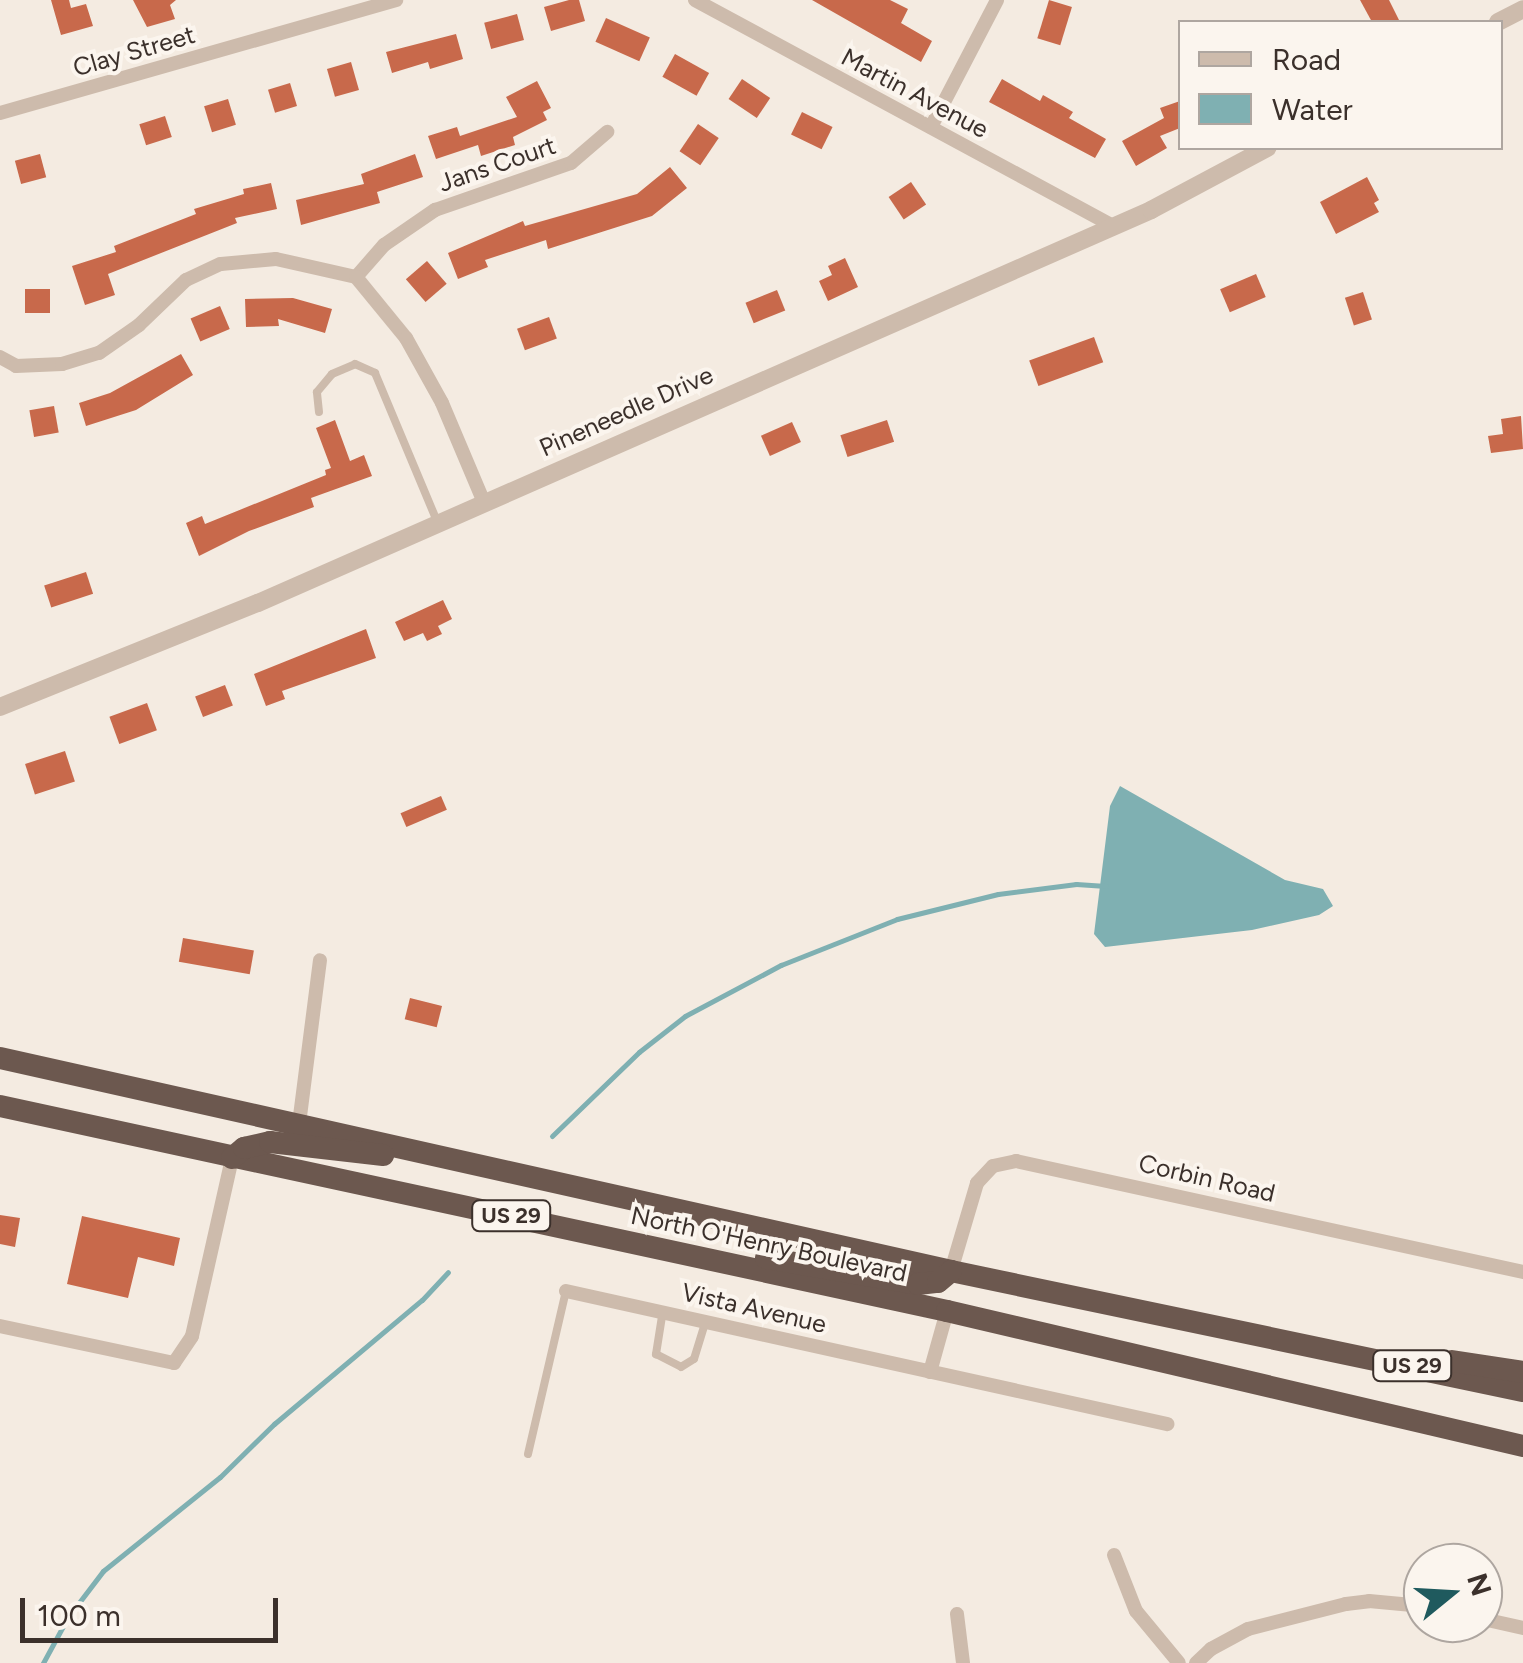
<!DOCTYPE html>
<html>
<head>
<meta charset="utf-8">
<style>
	body { margin:0 }
	#map { position:relative; width:1523px; height:1663px; overflow:hidden; background:#f4ebe1; font-family:Figtree,sans-serif }
	div>[style] { position:absolute }
	.water>* { inset:0; background:#7fb0b2 }
	.stream>* { height:5px; margin:-2.5px; padding:0 2.5px; transform-origin:2.5px; border-radius:2.5px; background:#7fb0b2 }
	.building>* { inset:0; background:#c8694b; transform-origin:0 0 }
	.service>* { height:8px; margin:-4px; padding:0 4px; transform-origin:4px; border-radius:4px; background:#cdbbac }
	.minor>* { height:14px; margin:-7px; padding:0 7px; transform-origin:7px; border-radius:7px; background:#cdbbac }
	.tertiary>* { height:18px; margin:-9px; padding:0 9px; transform-origin:9px; border-radius:9px; background:#cdbbac }
	.trunk>* { height:22px; margin:-11px; padding:0 11px; transform-origin:11px; border-radius:11px; background:#6c584f }
	span { translate:-50% -50%; white-space:nowrap; text-align:center; line-height:1.15; -webkit-text-stroke:8px #fbf5ee; paint-order:stroke }
	.shield-label span { padding:2px 8px; background:#fbf5ee; border:2px solid; border-radius:8px; -webkit-text-stroke-width:0 }
	.shield-label { font-size:22px; color:#3b302b; font-weight:700 }
	.street-label { font-size:25px; color:#3b302b }
	.legend { position:absolute; left:1178px; top:20px; width:325px; height:130px; box-sizing:border-box; background:#fbf5ee; border:2px solid #aea6a0; margin:0; padding:12px 18px; list-style:none; font-size:30px; color:#3b302b }
	.legend li { display:flex; align-items:center; gap:20px; height:50px }
	.legend b { width:50px; border:2px solid #aea6a0 }
	.north { position:absolute; left:1403px; top:1543px; width:100px; height:100px; box-sizing:border-box; background:#fbf5ee; border:2px solid #aea6a0; border-radius:50%; rotate:72deg; font-size:28px; font-weight:700; line-height:40px; text-align:center; color:#3b302b }
	.north::after { content:''; display:block; margin:auto; width:35px; height:45px; background:#1f5a5e; clip-path:polygon(50% 0,100% 100%,50% 72%,0 100%) }
	.scale { position:absolute; left:20px; top:1598px; width:258px; height:45px; box-sizing:border-box; border:5px solid #3b302b; border-top:0; padding-left:12px; font-size:30px; line-height:35px; white-space:nowrap; color:#3b302b; -webkit-text-stroke:8px #fbf5ee; paint-order:stroke }
</style>
</head>
<body>
<div id="map">
	<div class="water">
		<i style="clip-path:polygon(1120px 786px,1285px 880px,1323px 889px,1333px 906px,1319px 915px,1252px 930px,1105px 947px,1094px 934px,1110px 806px)"></i>
	</div>
	<div class="stream">
		<i style="left:552px;top:1136px;width:121px;rotate:-44deg"></i>
		<i style="left:639px;top:1052px;width:58px;rotate:-38deg"></i>
		<i style="left:685px;top:1016px;width:109px;rotate:-28deg"></i>
		<i style="left:781px;top:965px;width:125px;rotate:-21.6deg"></i>
		<i style="left:897px;top:919px;width:104px;rotate:-13.9deg"></i>
		<i style="left:998px;top:894px;width:79px;rotate:-7.3deg"></i>
		<i style="left:1076px;top:884px;width:30px;rotate:4deg"></i>
		<i style="left:43px;top:1663px;width:52px;rotate:-61.5deg"></i>
		<i style="left:68px;top:1617px;width:58px;rotate:-52.7deg"></i>
		<i style="left:103px;top:1571px;width:150px;rotate:-38.8deg"></i>
		<i style="left:220px;top:1477px;width:76px;rotate:-44.5deg"></i>
		<i style="left:274px;top:1424px;width:193px;rotate:-40deg"></i>
		<i style="left:422px;top:1300px;width:38px;rotate:-47deg"></i>
	</div>
	<div class="building">
		<i style="clip-path:polygon(51px 0,69px 0,71px 8px,86px 4px,93px 26px,61px 35px)"></i>
		<i style="clip-path:polygon(133px 0,176px 0,170px 5px,175px 19px,147px 27px)"></i>
		<i style="clip-path:polygon(569px 0,579px 0,585px 21px,551px 31px,544px 7px)"></i>
		<i style="clip-path:polygon(812px 0,890px 0,908px 9px,901px 23px,932px 41px,921px 62px)"></i>
		<i style="left:1049px;top:0;width:24px;height:40px;rotate:17deg"></i>
		<i style="clip-path:polygon(1360px 0,1389px 0,1400px 22px,1372px 22px)"></i>
		<i style="left:517px;top:14px;width:27px;height:34px;rotate:75deg"></i>
		<i style="left:606px;top:18px;width:48px;height:26px;rotate:24deg"></i>
		<i style="clip-path:polygon(456px 34px,463px 59px,430px 69px,428px 62px,392px 73px,386px 52px)"></i>
		<i style="left:675px;top:54px;width:39px;height:26px;rotate:29deg"></i>
		<i style="left:351px;top:62px;width:29px;height:25px;rotate:74deg"></i>
		<i style="left:742px;top:79px;width:34px;height:24px;rotate:34deg"></i>
		<i style="clip-path:polygon(1002px 79px,1040px 101px,1043px 95px,1073px 112px,1069px 118px,1106px 139px,1095px 158px,989px 102px)"></i>
		<i style="clip-path:polygon(537px 81px,551px 108px,543px 112px,547px 120px,513px 137px,515px 145px,481px 156px,478px 145px,436px 159px,428px 136px,457px 127px,460px 136px,517px 117px,506px 97px)"></i>
		<i style="left:290px;top:83px;width:24px;height:23px;rotate:73deg"></i>
		<i style="left:228px;top:99px;width:27px;height:25px;rotate:73deg"></i>
		<i style="clip-path:polygon(1180px 101px,1180px 128px,1160px 136px,1167px 148px,1136px 166px,1122px 141px,1164px 118px,1160px 108px)"></i>
		<i style="left:802px;top:112px;width:34px;height:25px;rotate:26deg"></i>
		<i style="left:165px;top:116px;width:22px;height:27px;rotate:72deg"></i>
		<i style="left:698px;top:124px;width:25px;height:33px;rotate:34deg"></i>
		<i style="left:40px;top:154px;width:24px;height:26px;rotate:75deg"></i>
		<i style="clip-path:polygon(415px 154px,423px 177px,377px 192px,380px 203px,301px 225px,296px 200px,364px 184px,361px 174px)"></i>
		<i style="clip-path:polygon(670px 167px,687px 188px,652px 216px,548px 249px,546px 240px,485px 260px,488px 267px,458px 279px,448px 253px,523px 221px,525px 226px,637px 194px)"></i>
		<i style="clip-path:polygon(1367px 177px,1379px 200px,1374px 203px,1379px 212px,1336px 234px,1320px 202px)"></i>
		<i style="left:911px;top:182px;width:27px;height:27px;rotate:56deg"></i>
		<i style="clip-path:polygon(271px 183px,277px 209px,235px 218px,237px 223px,108px 274px,115px 295px,85px 305px,72px 266px,116px 252px,114px 246px,196px 214px,194px 209px,244px 194px,243px 189px)"></i>
		<i style="clip-path:polygon(845px 258px,858px 287px,828px 301px,819px 281px,832px 275px,828px 266px)"></i>
		<i style="left:427px;top:261px;width:30px;height:28px;rotate:49deg"></i>
		<i style="left:1256px;top:274px;width:25px;height:39px;rotate:67deg"></i>
		<i style="left:25px;top:289px;width:25px;height:24px"></i>
		<i style="left:777px;top:290px;width:22px;height:34px;rotate:68deg"></i>
		<i style="left:1363px;top:292px;width:29px;height:19px;rotate:72deg"></i>
		<i style="clip-path:polygon(293px 298px,332px 309px,325px 333px,278px 319px,279px 326px,246px 327px,245px 299px)"></i>
		<i style="left:220px;top:306px;width:25px;height:32px;rotate:67deg"></i>
		<i style="left:549px;top:317px;width:23px;height:34px;rotate:70deg"></i>
		<i style="left:1094px;top:337px;width:27px;height:69px;rotate:70deg"></i>
		<i style="clip-path:polygon(181px 354px,193px 375px,136px 410px,86px 426px,79px 403px,110px 393px)"></i>
		<i style="left:54px;top:406px;width:27px;height:25px;rotate:80deg"></i>
		<i style="clip-path:polygon(1521px 416px,1523px 449px,1491px 453px,1488px 436px,1503px 434px,1501px 419px)"></i>
		<i style="clip-path:polygon(335px 420px,350px 461px,364px 455px,372px 476px,311px 498px,314px 507px,249px 531px,199px 556px,186px 523px,202px 516px,205px 524px,326px 475px,325px 470px,331px 468px,316px 428px)"></i>
		<i style="left:887px;top:420px;width:23px;height:49px;rotate:72deg"></i>
		<i style="left:792px;top:422px;width:22px;height:34px;rotate:66deg"></i>
		<i style="left:86px;top:572px;width:23px;height:44px;rotate:72deg"></i>
		<i style="clip-path:polygon(443px 600px,452px 619px,438px 626px,442px 634px,427px 641px,423px 633px,404px 641px,395px 622px)"></i>
		<i style="clip-path:polygon(366px 629px,376px 658px,282px 691px,285px 699px,266px 706px,254px 674px)"></i>
		<i style="left:225px;top:685px;width:22px;height:32px;rotate:69deg"></i>
		<i style="left:147px;top:703px;width:29px;height:40px;rotate:70deg"></i>
		<i style="left:65px;top:751px;width:32px;height:42px;rotate:72deg"></i>
		<i style="left:441px;top:796px;width:15px;height:44px;rotate:67deg"></i>
		<i style="left:183px;top:938px;width:72px;height:24px;rotate:10deg"></i>
		<i style="left:410px;top:998px;width:33px;height:22px;rotate:14deg"></i>
		<i style="clip-path:polygon(0 1215px,20px 1218px,15px 1247px,0 1244px)"></i>
		<i style="clip-path:polygon(82px 1216px,180px 1238px,174px 1266px,138px 1257px,128px 1298px,67px 1284px)"></i>
	</div>
	<div class="service">
		<i style="left:319px;top:412px;width:20px;rotate:-96deg"></i>
		<i style="left:317px;top:392px;width:23px;rotate:-50deg"></i>
		<i style="left:332px;top:374px;width:25px;rotate:-23deg"></i>
		<i style="left:355px;top:364px;width:22px;rotate:24deg"></i>
		<i style="left:375px;top:373px;width:160px;rotate:67.3deg"></i>
		<i style="left:663px;top:1310px;width:45px;rotate:99deg"></i>
		<i style="left:656px;top:1354px;width:28px;rotate:27deg"></i>
		<i style="left:681px;top:1367px;width:15px;rotate:-32deg"></i>
		<i style="left:694px;top:1359px;width:41px;rotate:-72.9deg"></i>
		<i style="left:528px;top:1454px;width:167px;rotate:-76.9deg"></i>
	</div>
	<div class="minor">
		<i style="left:695px;top:0;width:475px;rotate:28.4deg"></i>
		<i style="left:0;top:113px;width:412px;rotate:-15.9deg"></i>
		<i style="left:931px;top:127px;width:143px;rotate:-62.5deg"></i>
		<i style="left:356px;top:277px;width:43px;rotate:-48.8deg"></i>
		<i style="left:384px;top:245px;width:62px;rotate:-34.5deg"></i>
		<i style="left:435px;top:210px;width:144px;rotate:-19.1deg"></i>
		<i style="left:571px;top:163px;width:48px;rotate:-40.7deg"></i>
		<i style="left:0;top:357px;width:18px;rotate:29deg"></i>
		<i style="left:16px;top:366px;width:46px;rotate:-2.5deg"></i>
		<i style="left:62px;top:364px;width:39px;rotate:-17deg"></i>
		<i style="left:99px;top:353px;width:49px;rotate:-35deg"></i>
		<i style="left:139px;top:325px;width:65px;rotate:-43.8deg"></i>
		<i style="left:186px;top:280px;width:38px;rotate:-25deg"></i>
		<i style="left:221px;top:264px;width:55px;rotate:-5.2deg"></i>
		<i style="left:276px;top:259px;width:82px;rotate:12.7deg"></i>
		<i style="left:356px;top:277px;width:79px;rotate:50.7deg"></i>
		<i style="left:406px;top:338px;width:74px;rotate:61deg"></i>
		<i style="left:442px;top:403px;width:105px;rotate:67.1deg"></i>
		<i style="left:299px;top:1124px;width:165px;rotate:-82.7deg"></i>
		<i style="left:951px;top:1271px;width:92px;rotate:-73.5deg"></i>
		<i style="left:977px;top:1183px;width:23px;rotate:-47deg"></i>
		<i style="left:993px;top:1166px;width:24px;rotate:-12deg"></i>
		<i style="left:1016px;top:1161px;width:519px;rotate:12.35deg"></i>
		<i style="left:566px;top:1291px;width:616px;rotate:12.48deg"></i>
		<i style="left:0;top:1326px;width:178px;rotate:12deg"></i>
		<i style="left:174px;top:1363px;width:32px;rotate:-56deg"></i>
		<i style="left:192px;top:1336px;width:182px;rotate:-77.3deg"></i>
		<i style="left:930px;top:1372px;width:63px;rotate:-74.4deg"></i>
		<i style="left:1114px;top:1555px;width:60px;rotate:68.6deg"></i>
		<i style="left:1136px;top:1611px;width:67px;rotate:50.4deg"></i>
		<i style="left:957px;top:1614px;width:49px;rotate:83deg"></i>
		<i style="left:1483px;top:1619px;width:41px;rotate:12.7deg"></i>
		<i style="left:1196px;top:1663px;width:21px;rotate:-43deg"></i>
		<i style="left:1211px;top:1649px;width:42px;rotate:-28.4deg"></i>
		<i style="left:1248px;top:1629px;width:101px;rotate:-14.3deg"></i>
		<i style="left:1346px;top:1604px;width:23px;rotate:-7deg"></i>
		<i style="left:1369px;top:1601px;width:54px;rotate:5.3deg"></i>
	</div>
	<div class="tertiary">
		<i style="left:1498px;top:22px;width:28px;rotate:-27deg"></i>
		<i style="left:0;top:707px;width:278px;rotate:-22deg"></i>
		<i style="left:258px;top:603px;width:976px;rotate:-23.75deg"></i>
		<i style="left:1151px;top:210px;width:132px;rotate:-28.1deg"></i>
	</div>
	<div class="trunk">
		<i style="left:0;top:1058px;width:975px;rotate:12.62deg"></i>
		<i style="left:951px;top:1271px;width:584px;rotate:11.85deg"></i>
		<i style="left:0;top:1106px;width:969px;rotate:12.21deg"></i>
		<i style="left:947px;top:1311px;width:592px;rotate:13.19deg"></i>
		<i style="left:232px;top:1158px;width:16px;rotate:-40deg"></i>
		<i style="left:244px;top:1148px;width:27px;rotate:-13deg"></i>
		<i style="left:270px;top:1142px;width:114px;rotate:6.6deg"></i>
		<i style="left:766px;top:1258px;width:154px;rotate:9.7deg"></i>
		<i style="left:918px;top:1284px;width:20px;rotate:-6deg"></i>
		<i style="left:938px;top:1282px;width:17px;rotate:-40deg"></i>
		<i style="left:1452px;top:1361px;width:72px;rotate:8.8deg"></i>
	</div>
	<div class="shield-label">
		<span style="left:511px;top:1216px">US 29</span>
		<span style="left:1412px;top:1366px">US 29</span>
	</div>
	<div class="street-label">
		<span style="left:134px;top:51px;rotate:-16deg">Clay Street</span>
		<span style="left:915px;top:93px;rotate:28deg">Martin Avenue</span>
		<span style="left:497px;top:164px;rotate:-19deg">Jans Court</span>
		<span style="left:626px;top:411px;rotate:-24deg">Pineneedle Drive</span>
		<span style="left:1207px;top:1178px;rotate:13deg">Corbin Road</span>
		<span style="left:769px;top:1244px;rotate:12deg">North O'Henry Boulevard</span>
		<span style="left:754px;top:1308px;rotate:13deg">Vista Avenue</span>
	</div>
	<ul class="legend">
	<li><b style="height:12px;background:#cdbbac"></b>Road</li>
	<li><b style="height:28px;background:#7fb0b2"></b>Water</li>
	</ul>
	<div class="north">N</div>
	<div class="scale">100 m</div>
</div>
</body>
</html>
